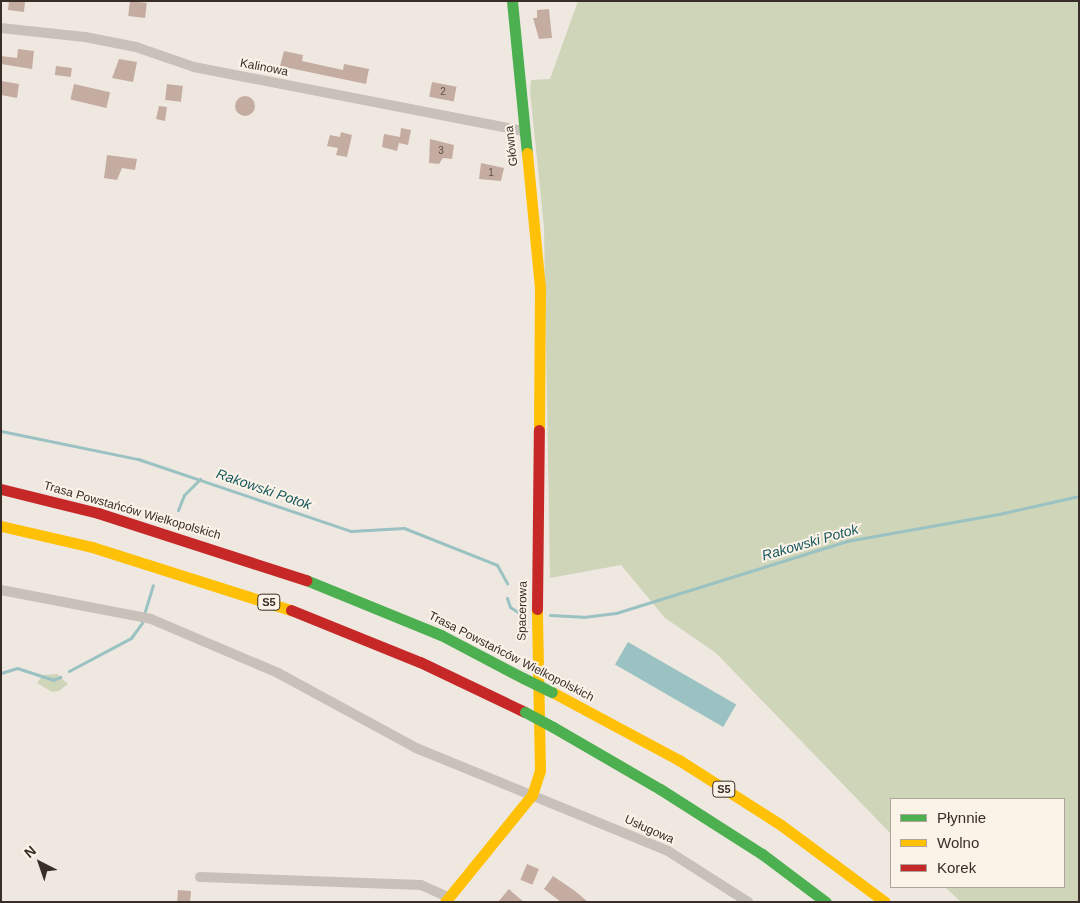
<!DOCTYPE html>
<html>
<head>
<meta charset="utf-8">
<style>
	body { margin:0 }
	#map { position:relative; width:1080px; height:903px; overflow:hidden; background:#efe8e1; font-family:Arial,sans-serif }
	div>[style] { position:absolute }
	.green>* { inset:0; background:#cfd5b9 }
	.water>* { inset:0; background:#9bc2c2; transform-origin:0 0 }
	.stream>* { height:3px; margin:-1.5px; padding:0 1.5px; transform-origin:1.5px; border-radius:1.5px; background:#9bc2c2 }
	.building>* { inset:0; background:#c5aca1; transform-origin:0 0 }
	.round { border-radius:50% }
	.street>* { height:10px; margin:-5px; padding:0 5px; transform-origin:5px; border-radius:5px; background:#c8c1ba }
	.fast>* { height:11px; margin:-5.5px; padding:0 5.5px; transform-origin:5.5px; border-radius:5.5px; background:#4caf50 }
	.slow>* { height:11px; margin:-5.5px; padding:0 5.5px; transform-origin:5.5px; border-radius:5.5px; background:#ffc107 }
	.jam>* { height:11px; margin:-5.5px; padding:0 5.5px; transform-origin:5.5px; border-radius:5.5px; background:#c62828 }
	.fast-bridge>* { height:11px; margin:-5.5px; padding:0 5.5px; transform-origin:5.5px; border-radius:5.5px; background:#4caf50 }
	span { translate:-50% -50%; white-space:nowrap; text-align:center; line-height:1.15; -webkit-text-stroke:4px #fcf3e8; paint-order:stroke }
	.number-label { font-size:10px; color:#5c4e46 }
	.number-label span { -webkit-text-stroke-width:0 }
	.shield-label span { padding:1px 4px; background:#fcf3e8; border:1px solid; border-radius:4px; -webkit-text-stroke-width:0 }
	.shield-label { font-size:11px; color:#392e27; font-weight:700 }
	.street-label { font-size:12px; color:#392e27 }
	.water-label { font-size:14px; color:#185960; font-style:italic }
	.frame { position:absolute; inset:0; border:2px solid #392e27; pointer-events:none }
	.legend { position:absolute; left:890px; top:798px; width:175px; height:90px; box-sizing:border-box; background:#fcf3e8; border:1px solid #aea49b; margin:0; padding:6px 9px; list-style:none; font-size:15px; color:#392e27 }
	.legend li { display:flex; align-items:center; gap:10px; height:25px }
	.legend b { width:25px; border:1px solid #aea49b }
	.north { position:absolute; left:15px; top:838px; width:50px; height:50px; -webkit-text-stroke:4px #fcf3e8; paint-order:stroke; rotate:319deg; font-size:14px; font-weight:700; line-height:20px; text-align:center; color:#392e27 }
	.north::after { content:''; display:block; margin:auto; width:18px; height:22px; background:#392e27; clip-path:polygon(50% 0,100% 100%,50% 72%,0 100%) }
</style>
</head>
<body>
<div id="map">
	<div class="green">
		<i style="clip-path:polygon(578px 1px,1079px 1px,1079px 902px,961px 902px,945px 887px,1064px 887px,1064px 799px,891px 799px,891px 834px,716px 653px,665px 618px,621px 565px,550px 578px,544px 227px,530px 91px,531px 80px,550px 79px)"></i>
		<i style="clip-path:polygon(57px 674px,68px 684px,59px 691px,52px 692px,37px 683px,43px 675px)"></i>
	</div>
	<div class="water">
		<i style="left:628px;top:642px;width:125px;height:26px;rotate:30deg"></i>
	</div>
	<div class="stream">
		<i style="left:1px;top:431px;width:140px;rotate:11.6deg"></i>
		<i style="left:138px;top:459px;width:225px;rotate:18.7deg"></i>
		<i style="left:351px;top:531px;width:53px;rotate:-3.2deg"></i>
		<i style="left:404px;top:528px;width:100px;rotate:21.7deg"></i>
		<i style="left:497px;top:565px;width:21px;rotate:61deg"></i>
		<i style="left:178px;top:510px;width:16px;rotate:-68deg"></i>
		<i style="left:184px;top:495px;width:23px;rotate:-45deg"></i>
		<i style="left:507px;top:598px;width:9px;rotate:72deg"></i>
		<i style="left:510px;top:607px;width:15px;rotate:32deg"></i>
		<i style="left:145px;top:611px;width:27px;rotate:-73deg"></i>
		<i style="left:550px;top:615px;width:33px;rotate:3deg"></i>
		<i style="left:583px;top:617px;width:33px;rotate:-7deg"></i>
		<i style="left:616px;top:613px;width:242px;rotate:-17.3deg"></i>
		<i style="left:847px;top:541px;width:154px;rotate:-10.1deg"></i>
		<i style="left:999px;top:514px;width:82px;rotate:-12.7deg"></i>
		<i style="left:69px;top:671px;width:70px;rotate:-28deg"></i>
		<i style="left:131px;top:638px;width:19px;rotate:-54deg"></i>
		<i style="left:1px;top:673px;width:17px;rotate:-17deg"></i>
		<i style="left:17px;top:668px;width:38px;rotate:18deg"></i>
		<i style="left:53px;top:680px;width:8px;rotate:-23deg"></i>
	</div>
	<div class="building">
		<i style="clip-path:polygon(9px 1px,25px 1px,24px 12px,8px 10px)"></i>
		<i style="left:130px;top:1px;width:17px;height:15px;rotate:7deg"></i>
		<i style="clip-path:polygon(549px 9px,552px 38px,539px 39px,533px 18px,537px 18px,537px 10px)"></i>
		<i style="clip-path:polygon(18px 49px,34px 51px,32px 69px,1px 64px,1px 56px,17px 58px)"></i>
		<i style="clip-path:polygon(284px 51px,303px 55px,302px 61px,343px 70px,344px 64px,369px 69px,366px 84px,280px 66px)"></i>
		<i style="clip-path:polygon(119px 59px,137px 62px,133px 82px,112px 78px)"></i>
		<i style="left:56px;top:66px;width:16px;height:9px;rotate:7deg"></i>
		<i style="clip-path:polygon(1px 81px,19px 84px,17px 98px,1px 95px)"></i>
		<i style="left:432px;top:82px;width:25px;height:15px;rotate:11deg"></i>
		<i style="left:74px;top:84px;width:37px;height:16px;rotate:13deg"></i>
		<i style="left:167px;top:84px;width:16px;height:16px;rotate:7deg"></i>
		<i class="round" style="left:235px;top:96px;width:20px;height:20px"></i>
		<i style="clip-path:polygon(159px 106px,167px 107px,165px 121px,156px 119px)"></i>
		<i style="clip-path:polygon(401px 128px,411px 130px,408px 145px,399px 143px,397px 151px,382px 147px,384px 134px,400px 137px)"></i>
		<i style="clip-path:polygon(341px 132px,352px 135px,347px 157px,336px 155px,338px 148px,327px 146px,330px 135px,340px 137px)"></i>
		<i style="clip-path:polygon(430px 139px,454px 145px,452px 159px,443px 158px,439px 164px,429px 163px)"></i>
		<i style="clip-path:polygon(107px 155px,137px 159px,135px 170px,122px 168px,117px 180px,104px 178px)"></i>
		<i style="clip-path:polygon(481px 163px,504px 168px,501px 181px,479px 179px)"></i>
		<i style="left:527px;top:864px;width:13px;height:17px;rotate:23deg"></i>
		<i style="clip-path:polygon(553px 876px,575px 891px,588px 902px,561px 902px,544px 889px)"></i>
		<i style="clip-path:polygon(509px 889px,512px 892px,524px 902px,498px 902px)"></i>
		<i style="left:178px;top:890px;width:13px;height:12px;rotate:4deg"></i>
	</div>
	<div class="street">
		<i style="left:1px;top:28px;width:84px;rotate:6.1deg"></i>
		<i style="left:85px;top:37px;width:52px;rotate:11.1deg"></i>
		<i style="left:136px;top:47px;width:61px;rotate:19deg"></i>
		<i style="left:194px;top:67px;width:336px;rotate:11deg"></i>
		<i style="left:1px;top:590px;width:153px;rotate:10.9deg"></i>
		<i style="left:151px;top:619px;width:138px;rotate:23deg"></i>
		<i style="left:278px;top:673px;width:157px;rotate:28.5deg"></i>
		<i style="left:416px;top:748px;width:272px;rotate:22.2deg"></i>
		<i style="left:668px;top:851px;width:95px;rotate:32.5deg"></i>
		<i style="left:200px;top:877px;width:221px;rotate:2.1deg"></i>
		<i style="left:421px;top:885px;width:30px;rotate:24deg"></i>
	</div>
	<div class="fast">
		<i style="left:512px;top:1px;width:153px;rotate:84.4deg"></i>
		<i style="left:306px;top:580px;width:146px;rotate:22.2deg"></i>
		<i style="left:441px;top:635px;width:93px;rotate:27.7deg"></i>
		<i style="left:553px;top:727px;width:124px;rotate:30.1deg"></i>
		<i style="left:660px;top:789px;width:121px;rotate:32.5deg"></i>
		<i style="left:762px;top:854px;width:80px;rotate:36.9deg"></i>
	</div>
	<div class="slow">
		<i style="left:527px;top:153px;width:135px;rotate:84.5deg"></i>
		<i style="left:540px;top:287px;width:143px;rotate:90.4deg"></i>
		<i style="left:1px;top:526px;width:93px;rotate:13deg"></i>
		<i style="left:92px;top:547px;width:209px;rotate:17.6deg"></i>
		<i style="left:552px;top:692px;width:144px;rotate:28.2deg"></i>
		<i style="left:679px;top:760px;width:121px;rotate:32.5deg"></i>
		<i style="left:781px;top:825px;width:129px;rotate:36.5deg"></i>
		<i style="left:445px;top:902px;width:138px;rotate:-50.9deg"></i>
		<i style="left:532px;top:795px;width:25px;rotate:-72deg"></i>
		<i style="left:540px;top:771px;width:162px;rotate:-91.1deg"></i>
	</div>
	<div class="jam">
		<i style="left:1px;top:489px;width:100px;rotate:13.9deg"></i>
		<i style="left:98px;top:513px;width:219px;rotate:17.9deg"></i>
		<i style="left:537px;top:609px;width:179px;rotate:-89.4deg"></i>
		<i style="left:291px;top:610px;width:139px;rotate:22deg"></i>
		<i style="left:420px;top:662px;width:116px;rotate:25.5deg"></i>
	</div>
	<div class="fast-bridge">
		<i style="left:523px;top:678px;width:32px;rotate:26deg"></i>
		<i style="left:525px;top:712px;width:32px;rotate:28deg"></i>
	</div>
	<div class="number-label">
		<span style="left:443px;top:92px">2</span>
		<span style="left:441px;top:151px">3</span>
		<span style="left:491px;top:173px">1</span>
	</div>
	<div class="shield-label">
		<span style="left:269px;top:602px">S5</span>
		<span style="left:724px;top:789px">S5</span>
	</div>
	<div class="street-label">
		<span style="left:264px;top:68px;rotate:11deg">Kalinowa</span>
		<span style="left:512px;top:146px;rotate:-97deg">Główna</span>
		<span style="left:132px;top:511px;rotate:16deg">Trasa Powstańców Wielkopolskich</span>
		<span style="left:523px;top:611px;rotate:-89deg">Spacerowa</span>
		<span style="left:511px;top:657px;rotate:27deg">Trasa Powstańców Wielkopolskich</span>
		<span style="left:649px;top:830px;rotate:24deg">Usługowa</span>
	</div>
	<div class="water-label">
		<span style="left:264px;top:489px;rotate:19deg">Rakowski Potok</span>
		<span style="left:810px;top:542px;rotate:-16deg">Rakowski Potok</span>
	</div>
	<div class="frame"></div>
	<ul class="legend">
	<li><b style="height:6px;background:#4caf50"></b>Płynnie</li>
	<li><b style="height:6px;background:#ffc107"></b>Wolno</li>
	<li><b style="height:6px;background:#c62828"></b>Korek</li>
	</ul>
	<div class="north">N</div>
</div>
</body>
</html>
